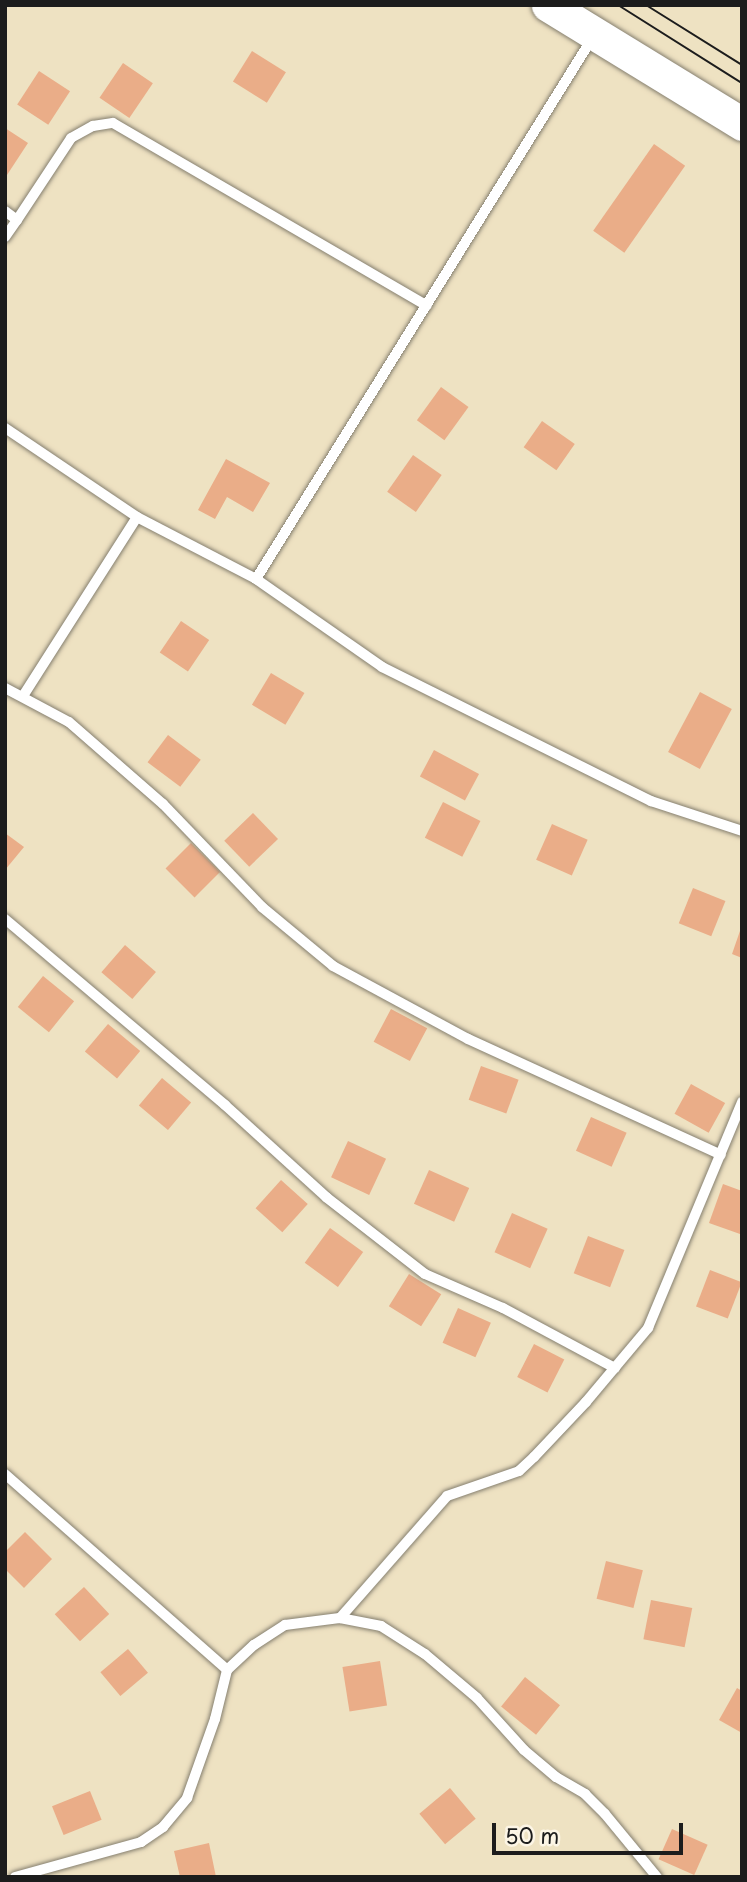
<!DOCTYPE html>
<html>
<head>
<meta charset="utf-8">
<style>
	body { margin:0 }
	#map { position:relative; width:747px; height:1882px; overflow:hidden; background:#eee2c2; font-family:"Playpen Sans",sans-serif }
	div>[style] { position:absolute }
	.building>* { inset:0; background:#eaad88; transform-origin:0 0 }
	.roads { filter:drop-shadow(0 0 2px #857f6f) drop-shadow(0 0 2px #857f6f) }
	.lane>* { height:10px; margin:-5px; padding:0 5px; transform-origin:5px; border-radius:5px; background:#fff }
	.primary>* { height:33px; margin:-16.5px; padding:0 16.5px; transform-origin:16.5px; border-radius:16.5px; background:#fff }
	.tram>* { height:2px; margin:-1px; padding:0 1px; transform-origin:1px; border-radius:1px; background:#1c1c1c }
	span { translate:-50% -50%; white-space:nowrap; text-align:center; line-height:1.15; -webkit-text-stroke:5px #fcf5e5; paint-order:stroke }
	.frame { position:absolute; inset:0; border:7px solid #1c1c1c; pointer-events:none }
	.scale { position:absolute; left:492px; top:1823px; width:191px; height:32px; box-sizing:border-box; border:4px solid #1c1c1c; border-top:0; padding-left:9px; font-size:21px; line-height:24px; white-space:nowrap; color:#1c1c1c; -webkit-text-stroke:5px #fcf5e5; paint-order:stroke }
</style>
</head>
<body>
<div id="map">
	<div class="building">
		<i style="left:252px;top:51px;width:40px;height:36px;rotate:32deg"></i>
		<i style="left:123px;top:63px;width:36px;height:42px;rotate:34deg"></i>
		<i style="left:39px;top:71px;width:37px;height:40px;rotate:33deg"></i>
		<i style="clip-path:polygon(5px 128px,28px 143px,5px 178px)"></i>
		<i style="left:654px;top:144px;width:38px;height:106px;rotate:35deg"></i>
		<i style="left:441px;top:387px;width:34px;height:41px;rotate:36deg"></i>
		<i style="left:542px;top:421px;width:40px;height:32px;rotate:35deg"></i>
		<i style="left:413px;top:455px;width:35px;height:45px;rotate:35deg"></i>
		<i style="clip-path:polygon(226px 459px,270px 483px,253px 512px,227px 497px,215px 519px,198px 510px)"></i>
		<i style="left:181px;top:621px;width:34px;height:38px;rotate:34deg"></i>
		<i style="left:271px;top:673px;width:39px;height:37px;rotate:31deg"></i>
		<i style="left:700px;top:692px;width:36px;height:68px;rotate:28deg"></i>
		<i style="left:168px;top:735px;width:41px;height:34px;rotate:37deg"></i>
		<i style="left:434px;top:750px;width:51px;height:30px;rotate:28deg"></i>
		<i style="left:443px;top:802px;width:42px;height:40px;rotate:27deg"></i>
		<i style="left:253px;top:813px;width:36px;height:40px;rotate:46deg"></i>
		<i style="left:552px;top:824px;width:39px;height:39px;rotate:24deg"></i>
		<i style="clip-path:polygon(5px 833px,24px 847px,5px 870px)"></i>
		<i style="left:191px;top:843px;width:41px;height:36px;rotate:45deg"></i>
		<i style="left:693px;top:888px;width:35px;height:38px;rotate:22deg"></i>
		<i style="clip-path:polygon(741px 928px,742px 928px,742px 958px,732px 954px)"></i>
		<i style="left:125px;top:945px;width:41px;height:36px;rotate:41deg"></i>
		<i style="left:43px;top:976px;width:40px;height:40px;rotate:39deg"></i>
		<i style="left:391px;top:1009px;width:41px;height:37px;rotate:28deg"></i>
		<i style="left:108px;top:1024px;width:42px;height:36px;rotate:40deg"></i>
		<i style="left:481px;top:1066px;width:40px;height:36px;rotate:20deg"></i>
		<i style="left:162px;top:1078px;width:38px;height:36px;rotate:40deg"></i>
		<i style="left:691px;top:1084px;width:39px;height:34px;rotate:29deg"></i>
		<i style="left:591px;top:1117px;width:39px;height:37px;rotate:24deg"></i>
		<i style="left:348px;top:1141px;width:42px;height:40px;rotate:25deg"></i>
		<i style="left:429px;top:1170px;width:44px;height:37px;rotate:24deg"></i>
		<i style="left:281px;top:1180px;width:36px;height:38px;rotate:42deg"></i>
		<i style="clip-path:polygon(723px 1184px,742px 1191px,740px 1234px,709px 1223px)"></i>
		<i style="left:512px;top:1213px;width:39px;height:43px;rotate:24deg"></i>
		<i style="left:330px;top:1228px;width:41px;height:43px;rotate:36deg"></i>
		<i style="left:588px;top:1236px;width:39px;height:40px;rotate:21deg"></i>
		<i style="left:710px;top:1270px;width:34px;height:39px;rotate:21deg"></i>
		<i style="left:409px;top:1274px;width:38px;height:38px;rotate:32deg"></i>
		<i style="left:458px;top:1308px;width:36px;height:38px;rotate:24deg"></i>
		<i style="left:534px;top:1344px;width:34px;height:37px;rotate:27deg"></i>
		<i style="clip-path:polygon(25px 1532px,52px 1559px,24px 1588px,5px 1569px,5px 1552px)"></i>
		<i style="left:606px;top:1561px;width:38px;height:39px;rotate:14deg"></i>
		<i style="left:84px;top:1587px;width:37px;height:40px;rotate:47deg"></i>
		<i style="left:651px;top:1600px;width:42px;height:40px;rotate:11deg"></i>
		<i style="left:128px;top:1649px;width:31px;height:36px;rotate:50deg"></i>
		<i style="left:380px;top:1661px;width:45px;height:38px;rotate:81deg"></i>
		<i style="left:525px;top:1677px;width:45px;height:38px;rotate:39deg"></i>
		<i style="clip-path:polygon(737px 1688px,742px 1691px,742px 1733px,719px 1720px)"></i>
		<i style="left:450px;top:1788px;width:40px;height:40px;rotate:50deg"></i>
		<i style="left:90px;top:1791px;width:31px;height:41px;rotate:68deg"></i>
		<i style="left:672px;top:1829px;width:39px;height:33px;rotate:24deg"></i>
		<i style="clip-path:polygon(209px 1843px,216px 1877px,180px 1877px,174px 1851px)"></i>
	</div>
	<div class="roads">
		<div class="lane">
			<i style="left:5px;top:211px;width:15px;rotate:37deg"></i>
			<i style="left:17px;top:220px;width:21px;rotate:125deg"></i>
			<i style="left:17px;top:220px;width:98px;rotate:-56.6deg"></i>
			<i style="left:71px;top:138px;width:25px;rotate:-29deg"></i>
			<i style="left:93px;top:126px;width:20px;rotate:-9deg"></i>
			<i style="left:113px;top:123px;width:363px;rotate:30.2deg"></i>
			<i style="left:5px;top:428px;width:159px;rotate:34deg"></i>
			<i style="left:137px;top:517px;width:134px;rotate:27.5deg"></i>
			<i style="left:256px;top:579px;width:638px;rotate:-58.13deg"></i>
			<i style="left:256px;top:579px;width:154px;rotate:34.9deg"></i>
			<i style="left:382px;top:667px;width:301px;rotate:26.5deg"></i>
			<i style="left:651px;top:801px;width:96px;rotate:18.2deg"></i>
			<i style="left:5px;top:688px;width:72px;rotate:28deg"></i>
			<i style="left:69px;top:722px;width:125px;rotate:41.1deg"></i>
			<i style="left:163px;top:804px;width:143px;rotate:46.1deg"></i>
			<i style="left:262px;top:907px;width:92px;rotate:39.7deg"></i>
			<i style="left:333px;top:966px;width:153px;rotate:28.4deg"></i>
			<i style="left:468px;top:1039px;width:278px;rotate:24.6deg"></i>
			<i style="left:23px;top:696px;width:212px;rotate:-57.5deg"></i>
			<i style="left:5px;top:919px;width:288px;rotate:40.2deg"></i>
			<i style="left:225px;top:1105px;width:137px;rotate:42.3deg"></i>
			<i style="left:326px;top:1197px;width:125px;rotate:37.9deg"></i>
			<i style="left:425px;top:1274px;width:85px;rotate:23.6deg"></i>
			<i style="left:503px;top:1308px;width:127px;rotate:28.2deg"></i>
			<i style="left:5px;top:1474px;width:296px;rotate:41.4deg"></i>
			<i style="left:340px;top:1618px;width:162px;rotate:-48.7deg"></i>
			<i style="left:447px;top:1496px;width:76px;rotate:-19.1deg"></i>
			<i style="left:519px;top:1471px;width:21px;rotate:-43deg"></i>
			<i style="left:534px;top:1457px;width:76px;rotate:-46.6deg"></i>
			<i style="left:586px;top:1402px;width:97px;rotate:-50deg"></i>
			<i style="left:648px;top:1328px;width:245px;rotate:-67.4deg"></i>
			<i style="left:15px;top:1877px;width:131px;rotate:-15.5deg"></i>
			<i style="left:141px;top:1842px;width:27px;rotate:-34deg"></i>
			<i style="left:163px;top:1827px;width:38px;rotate:-50deg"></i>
			<i style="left:187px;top:1798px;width:84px;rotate:-70.5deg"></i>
			<i style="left:215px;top:1719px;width:50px;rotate:-76.2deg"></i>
			<i style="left:227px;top:1670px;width:37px;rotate:-43deg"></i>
			<i style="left:254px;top:1645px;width:37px;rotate:-33deg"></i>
			<i style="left:285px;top:1625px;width:55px;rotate:-7.3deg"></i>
			<i style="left:340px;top:1618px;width:42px;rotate:11deg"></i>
			<i style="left:381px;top:1626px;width:52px;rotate:32.5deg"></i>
			<i style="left:425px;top:1654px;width:68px;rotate:40.2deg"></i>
			<i style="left:477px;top:1698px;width:70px;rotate:47.9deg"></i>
			<i style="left:524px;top:1750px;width:42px;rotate:40.2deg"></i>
			<i style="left:556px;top:1777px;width:34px;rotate:30deg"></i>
			<i style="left:585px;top:1794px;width:28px;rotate:45deg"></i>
			<i style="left:605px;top:1814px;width:82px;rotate:50.5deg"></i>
		</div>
		<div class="primary">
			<i style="left:548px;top:5px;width:228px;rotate:31.5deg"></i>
		</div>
	</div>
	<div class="tram">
		<i style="left:618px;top:5px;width:146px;rotate:32.2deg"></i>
		<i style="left:646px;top:5px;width:113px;rotate:32deg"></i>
	</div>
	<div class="frame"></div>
	<div class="scale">50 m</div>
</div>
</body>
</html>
